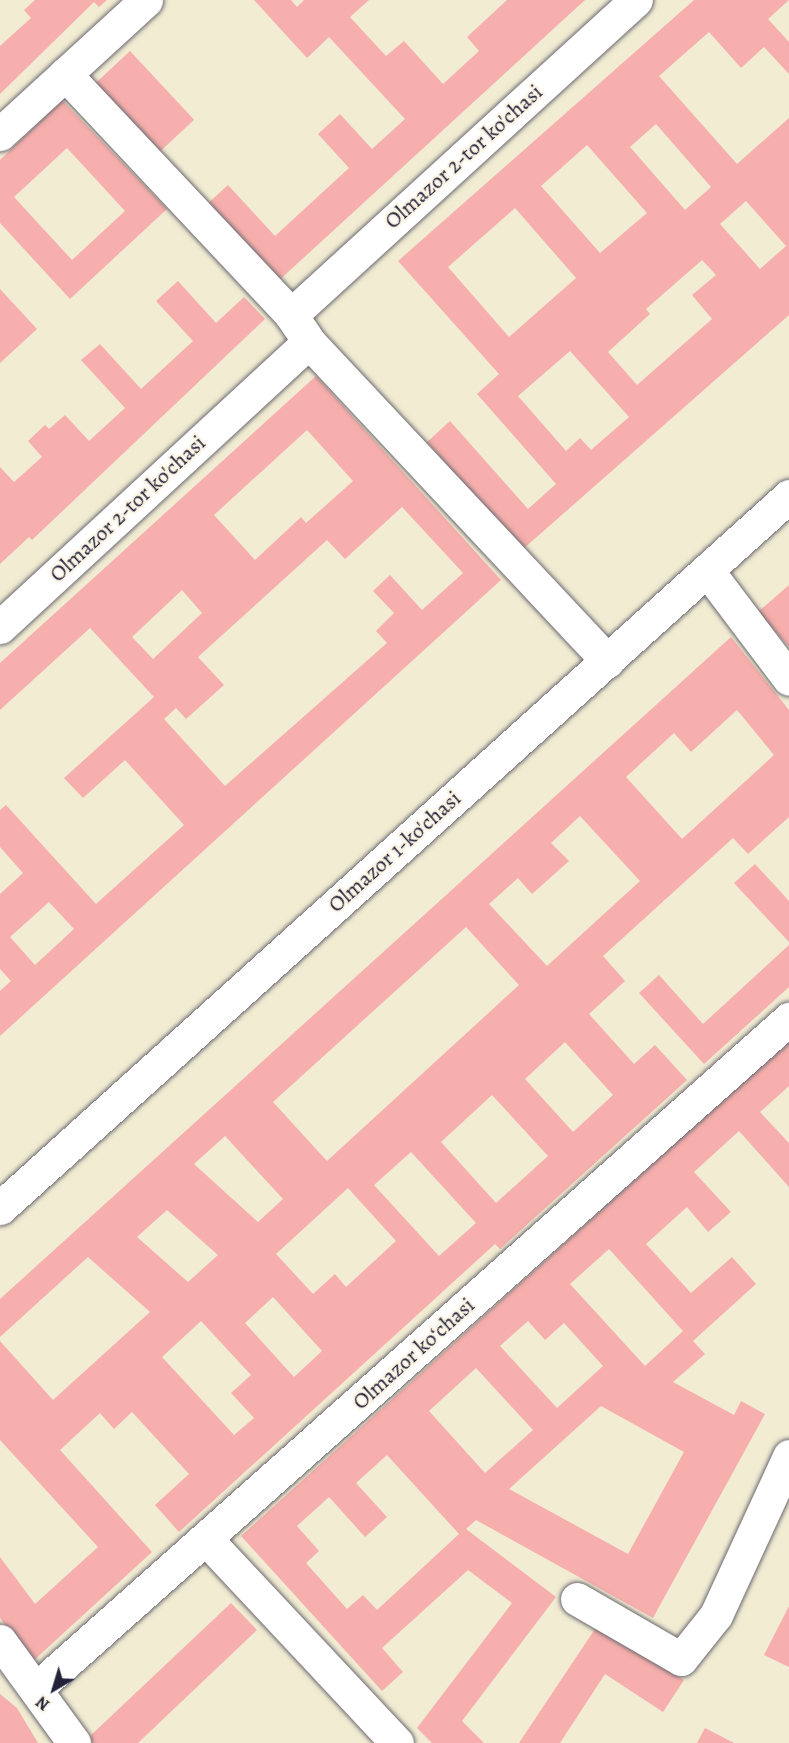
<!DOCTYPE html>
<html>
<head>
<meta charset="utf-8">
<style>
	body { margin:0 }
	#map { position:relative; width:789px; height:1743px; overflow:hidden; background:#f2ecd3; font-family:Alegreya,serif }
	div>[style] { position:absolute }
	.building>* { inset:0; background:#f6afac; transform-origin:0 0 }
	.roads { filter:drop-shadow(0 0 2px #6b6970) drop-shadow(0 0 2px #6b6970) }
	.minor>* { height:33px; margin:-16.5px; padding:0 16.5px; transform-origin:16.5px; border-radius:16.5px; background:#fff }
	span { translate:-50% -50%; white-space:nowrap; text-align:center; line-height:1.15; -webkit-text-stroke:4.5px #fcf5e5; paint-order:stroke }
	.street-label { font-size:22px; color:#22223b }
	.north { position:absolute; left:24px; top:1659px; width:60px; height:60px; -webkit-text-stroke:4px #fcf5e5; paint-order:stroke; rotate:218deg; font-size:16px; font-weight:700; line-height:24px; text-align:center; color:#22223b }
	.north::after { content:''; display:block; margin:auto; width:21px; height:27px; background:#22223b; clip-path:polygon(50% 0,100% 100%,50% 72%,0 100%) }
</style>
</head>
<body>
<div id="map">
	<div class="building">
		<i style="clip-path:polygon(35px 0,107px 0,99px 7px,94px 2px,0 94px,0 46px,31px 18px,24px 10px)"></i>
		<i style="clip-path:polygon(254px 0,291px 0,297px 7px,304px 0,369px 0,350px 17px,386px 56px,404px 41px,443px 84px,479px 51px,467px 37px,507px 0,585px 0,275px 284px,204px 207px,228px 185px,275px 236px,349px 168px,318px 134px,340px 114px,372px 149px,405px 119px,329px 37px,307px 58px)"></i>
		<i style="clip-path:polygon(evenodd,694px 0,789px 0,768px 19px,789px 42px,789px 74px,764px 47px,741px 68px,709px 32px,659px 76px,737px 164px,789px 118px,789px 315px,522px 550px,427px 442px,450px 421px,528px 509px,556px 484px,477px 394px,499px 374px,398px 261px,694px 0,656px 124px,711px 187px,685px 210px,630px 147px,656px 124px,694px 0,587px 145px,647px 213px,600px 253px,541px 186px,587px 145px,694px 0,746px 201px,786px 246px,760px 269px,720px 224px,746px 201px,694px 0,515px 208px,576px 278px,509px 337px,448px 267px,515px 208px,694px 0,702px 260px,716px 275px,692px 295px,712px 319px,637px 385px,608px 352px,650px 314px,646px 309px,702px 260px,694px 0,570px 351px,629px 417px,591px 450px,580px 438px,566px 451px,518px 396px,570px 351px)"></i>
		<i style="left:130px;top:51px;width:94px;height:47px;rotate:47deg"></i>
		<i style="clip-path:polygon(evenodd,62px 100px,167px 209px,70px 299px,0 223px,0 160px,62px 100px,67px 148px,125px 211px,72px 260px,14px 197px,67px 148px)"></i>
		<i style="clip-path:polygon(178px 281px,216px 323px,244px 297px,265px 319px,32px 540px,29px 537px,0 564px,0 467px,14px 482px,42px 457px,28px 441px,45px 425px,49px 429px,65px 415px,89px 441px,125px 408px,81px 360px,100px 344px,141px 389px,193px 341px,156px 301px)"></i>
		<i style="clip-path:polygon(0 289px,37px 329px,0 363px)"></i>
		<i style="clip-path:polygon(evenodd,316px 376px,501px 580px,0 1036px,0 991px,11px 981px,0 969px,0 894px,23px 873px,0 847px,0 810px,6px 805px,96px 904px,184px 825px,125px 760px,83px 798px,64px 778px,154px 697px,90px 628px,0 710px,0 663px,316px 376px,307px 430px,353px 481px,306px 523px,301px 517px,255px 560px,214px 515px,307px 430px,316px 376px,402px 507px,463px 573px,422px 610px,390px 575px,373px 591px,394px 613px,376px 631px,387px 643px,225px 786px,164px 719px,176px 708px,186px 719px,224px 685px,198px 657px,327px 540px,345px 559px,402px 507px,316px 376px,182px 590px,202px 613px,153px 659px,132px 637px,182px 590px,316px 376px,49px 902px,74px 929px,35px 965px,10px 937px,49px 902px)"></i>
		<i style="clip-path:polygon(789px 585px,789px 647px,758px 612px)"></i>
		<i style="clip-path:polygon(evenodd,731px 637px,789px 710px,789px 817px,748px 854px,733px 838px,603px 956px,625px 981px,589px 1014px,634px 1064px,655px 1045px,687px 1080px,500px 1249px,495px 1244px,179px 1532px,155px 1505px,189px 1474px,132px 1412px,114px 1429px,100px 1413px,60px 1450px,152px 1552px,32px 1662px,0 1618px,0 1557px,35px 1604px,98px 1547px,0 1440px,0 1341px,53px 1400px,150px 1312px,88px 1257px,0 1337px,0 1299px,731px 637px,737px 710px,774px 755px,682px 839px,626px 777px,674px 733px,691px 752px,737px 710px,731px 637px,580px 816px,640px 881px,547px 966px,489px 904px,518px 878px,532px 894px,569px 861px,551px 843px,580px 816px,731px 637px,466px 927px,519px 985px,327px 1161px,273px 1102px,466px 927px,731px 637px,565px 1042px,613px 1095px,573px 1132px,525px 1079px,565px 1042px,731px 637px,492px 1095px,548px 1156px,496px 1203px,441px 1142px,492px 1095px,731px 637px,225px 1136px,283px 1199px,258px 1222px,194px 1164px,225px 1136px,731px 637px,411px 1152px,476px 1223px,439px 1256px,374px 1185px,411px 1152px,731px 637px,348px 1188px,396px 1241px,346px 1287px,335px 1274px,313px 1294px,276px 1254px,348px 1188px,731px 637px,167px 1210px,218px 1255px,188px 1282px,137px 1237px,167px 1210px,731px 637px,273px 1297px,322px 1351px,294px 1377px,245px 1323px,273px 1297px,731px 637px,201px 1321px,251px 1375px,231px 1393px,254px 1418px,234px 1435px,162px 1357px,201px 1321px)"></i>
		<i style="clip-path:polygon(755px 864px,789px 901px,789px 942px,734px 883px)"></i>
		<i style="clip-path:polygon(789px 945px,789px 987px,704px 1064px,639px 993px,659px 975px,703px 1024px)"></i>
		<i style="clip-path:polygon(evenodd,789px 1040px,789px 1086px,760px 1112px,789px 1143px,789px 1187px,739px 1131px,694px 1172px,731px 1212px,708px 1232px,687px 1207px,646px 1244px,691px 1293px,732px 1257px,756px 1284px,693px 1341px,705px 1354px,673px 1382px,734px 1415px,741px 1401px,765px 1414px,653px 1618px,476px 1520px,466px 1529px,556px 1597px,462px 1721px,484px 1743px,432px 1743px,417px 1728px,512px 1603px,468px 1570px,382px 1648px,403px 1672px,382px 1691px,241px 1536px,789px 1040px,609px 1249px,683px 1331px,645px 1366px,570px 1284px,609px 1249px,789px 1040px,528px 1321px,545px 1340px,564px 1323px,603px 1366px,557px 1408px,500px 1346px,528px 1321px,789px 1040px,476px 1368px,533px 1430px,485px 1473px,429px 1411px,476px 1368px,789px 1040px,601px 1406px,684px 1452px,628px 1554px,509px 1489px,601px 1406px,789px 1040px,387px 1455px,459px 1534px,377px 1610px,363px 1595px,347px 1609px,306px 1563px,319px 1551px,297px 1526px,329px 1497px,365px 1537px,387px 1517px,356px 1483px,387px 1455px)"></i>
		<i style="clip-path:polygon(231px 1603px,257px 1630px,138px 1743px,92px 1743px,89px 1737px)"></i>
		<i style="clip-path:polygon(789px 1606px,789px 1667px,764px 1655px)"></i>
		<i style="clip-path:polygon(599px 1623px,684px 1680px,663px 1712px,605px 1674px,560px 1743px,519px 1743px)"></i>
		<i style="clip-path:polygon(0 1694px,17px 1708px,38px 1743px,0 1743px)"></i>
		<i style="clip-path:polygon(705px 1728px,734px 1743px,697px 1743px)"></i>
	</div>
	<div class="roads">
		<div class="minor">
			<i style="left:65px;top:74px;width:330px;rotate:46.8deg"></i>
			<i style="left:291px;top:315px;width:32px;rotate:56deg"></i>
			<i style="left:309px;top:342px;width:437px;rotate:46.9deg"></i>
			<i style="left:0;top:134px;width:198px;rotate:-42.5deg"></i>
			<i style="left:291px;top:315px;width:467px;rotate:-42.4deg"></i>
			<i style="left:707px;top:570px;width:136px;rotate:53deg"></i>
			<i style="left:0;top:627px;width:420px;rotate:-42.7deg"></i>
			<i style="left:0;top:1208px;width:1063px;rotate:-42.06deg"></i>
			<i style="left:207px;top:1540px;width:278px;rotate:46.9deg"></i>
			<i style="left:577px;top:1599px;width:120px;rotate:30deg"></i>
			<i style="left:681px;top:1659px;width:56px;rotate:-51.5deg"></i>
			<i style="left:716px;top:1615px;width:175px;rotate:-65.3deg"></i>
			<i style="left:0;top:1641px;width:126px;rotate:54deg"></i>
			<i style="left:37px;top:1688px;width:1007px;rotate:-41.66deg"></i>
		</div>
	</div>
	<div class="street-label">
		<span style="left:464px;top:157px;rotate:-42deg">Olmazor 2-tor ko'chasi</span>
		<span style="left:128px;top:509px;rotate:-43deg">Olmazor 2-tor ko'chasi</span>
		<span style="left:395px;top:852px;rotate:-42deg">Olmazor 1-ko'chasi</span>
		<span style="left:414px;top:1354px;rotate:-42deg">Olmazor koʻchasi</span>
	</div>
	<div class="north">N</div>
</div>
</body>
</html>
